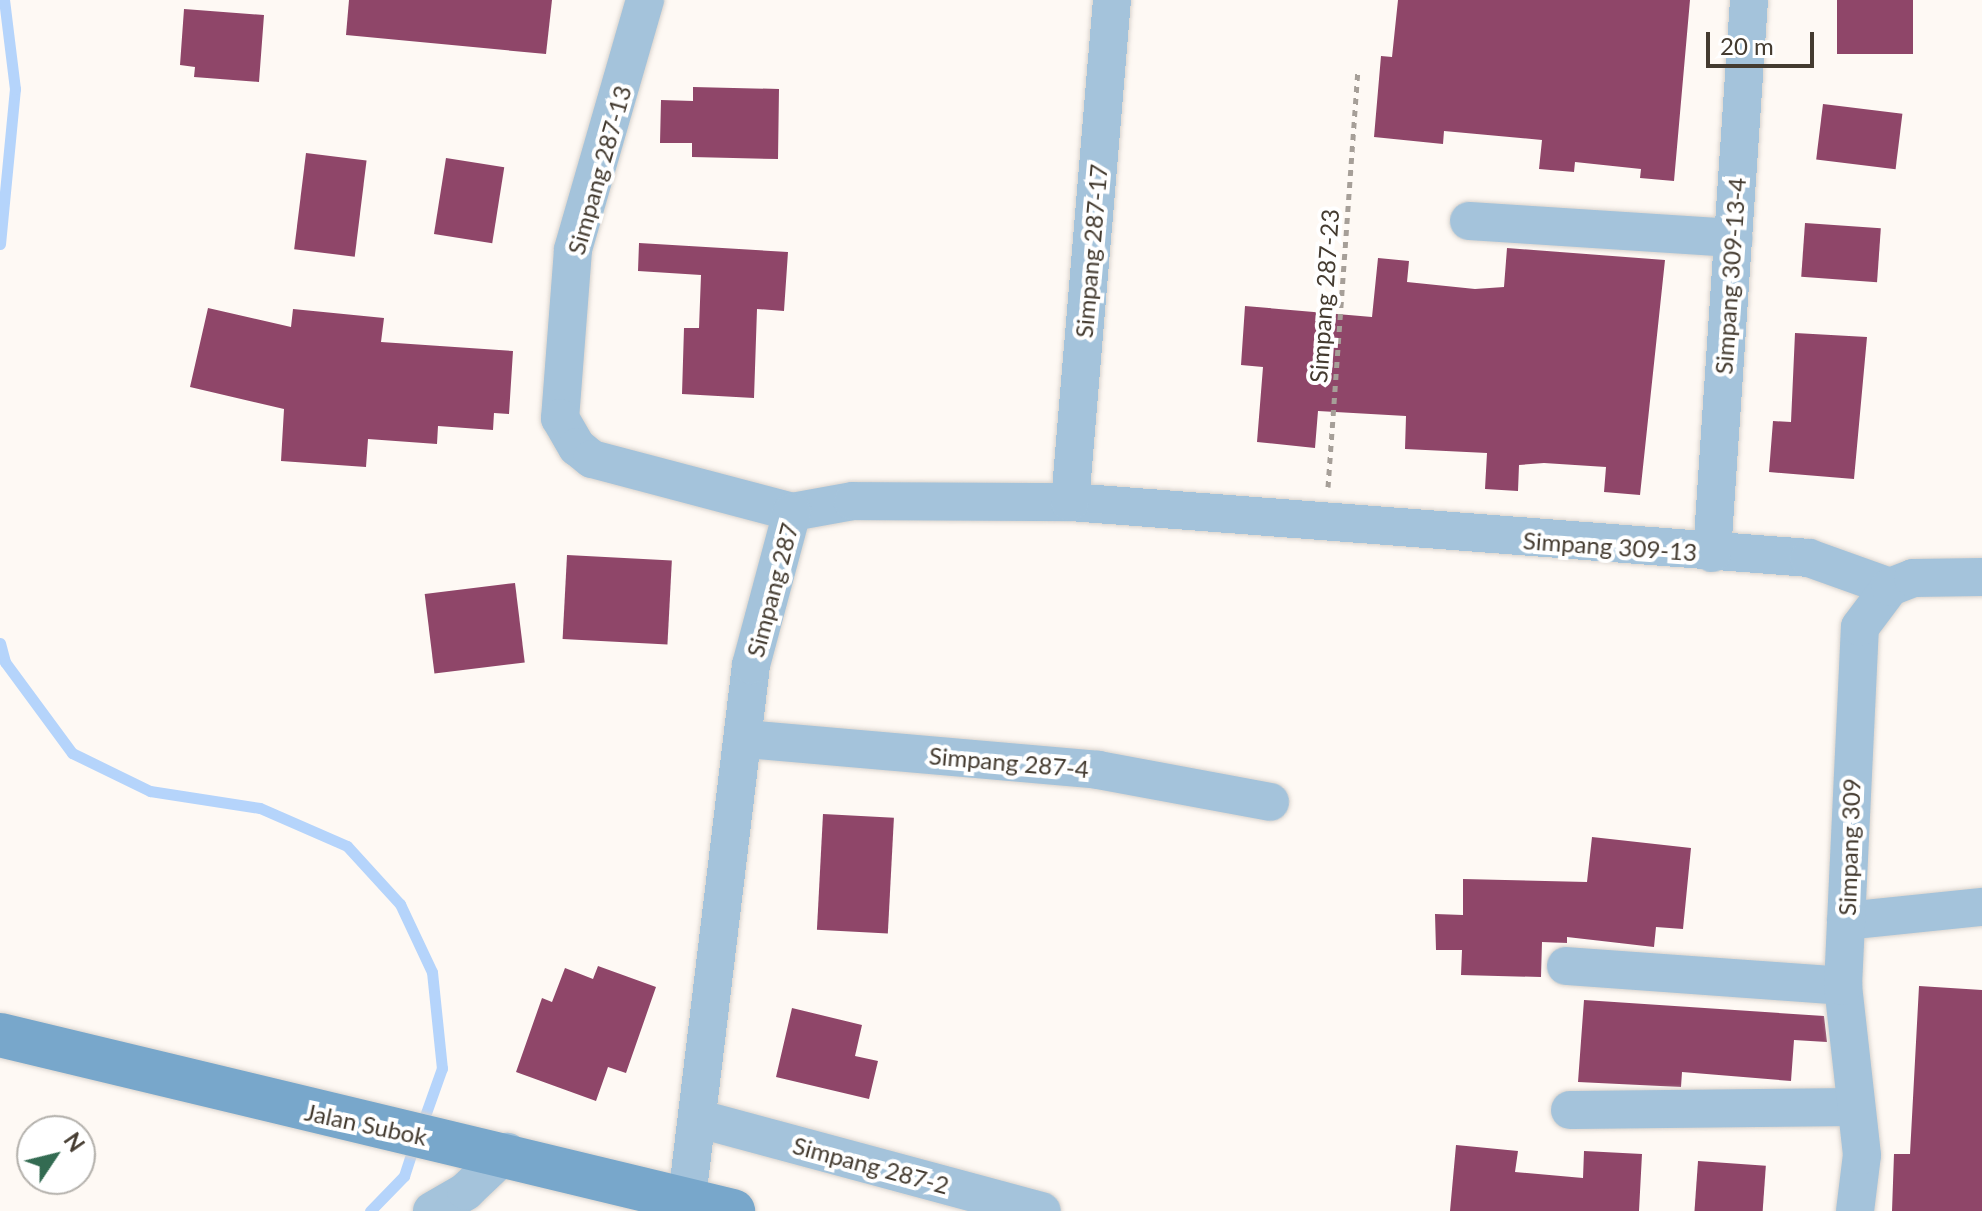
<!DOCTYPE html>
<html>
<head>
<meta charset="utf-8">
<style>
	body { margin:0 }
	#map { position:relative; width:1982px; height:1211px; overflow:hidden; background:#fef9f4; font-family:Lato,sans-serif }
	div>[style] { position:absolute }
	.stream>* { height:11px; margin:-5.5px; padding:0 5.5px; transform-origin:5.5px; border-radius:5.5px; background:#b5d4fb }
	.building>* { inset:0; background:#8f4669; transform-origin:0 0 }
	.path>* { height:5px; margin-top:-2.5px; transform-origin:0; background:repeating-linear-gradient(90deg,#a69f98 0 6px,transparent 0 12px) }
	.roads { filter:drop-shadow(0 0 2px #d9d3cd) drop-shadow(0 0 2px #d9d3cd) }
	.street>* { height:38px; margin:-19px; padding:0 19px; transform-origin:19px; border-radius:19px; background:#a4c3db }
	.secondary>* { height:44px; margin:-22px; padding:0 22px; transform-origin:22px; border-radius:22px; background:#78a7cb }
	span { translate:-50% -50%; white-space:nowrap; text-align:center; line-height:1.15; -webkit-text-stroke:8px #fff; paint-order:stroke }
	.street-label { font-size:24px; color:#443b30 }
	.north { position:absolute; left:16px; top:1115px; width:80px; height:80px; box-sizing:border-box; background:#fff; border:2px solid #b4b1ac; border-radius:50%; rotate:55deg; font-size:22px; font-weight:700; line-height:32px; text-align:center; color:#443b30 }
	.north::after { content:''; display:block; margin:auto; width:28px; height:36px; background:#336b52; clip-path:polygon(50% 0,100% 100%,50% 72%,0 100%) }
	.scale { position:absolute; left:1706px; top:32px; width:108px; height:36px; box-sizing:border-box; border:4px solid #443b30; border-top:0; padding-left:10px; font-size:24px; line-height:28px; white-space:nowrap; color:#443b30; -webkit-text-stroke:6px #fff; paint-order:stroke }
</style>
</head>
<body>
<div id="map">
	<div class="stream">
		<i style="left:0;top:244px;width:156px;rotate:-84.5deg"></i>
		<i style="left:15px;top:89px;width:90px;rotate:-97deg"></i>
		<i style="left:0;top:643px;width:20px;rotate:75deg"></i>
		<i style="left:5px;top:662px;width:113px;rotate:53.6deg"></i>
		<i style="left:72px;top:753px;width:87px;rotate:26deg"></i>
		<i style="left:150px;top:791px;width:111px;rotate:8.8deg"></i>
		<i style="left:260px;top:808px;width:95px;rotate:23.6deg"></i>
		<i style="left:347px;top:846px;width:79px;rotate:47.6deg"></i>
		<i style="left:400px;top:904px;width:75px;rotate:64.8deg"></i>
		<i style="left:432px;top:972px;width:97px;rotate:84.1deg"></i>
		<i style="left:442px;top:1068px;width:63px;rotate:109.6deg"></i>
		<i style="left:370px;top:1211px;width:49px;rotate:-45.8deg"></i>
		<i style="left:404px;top:1176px;width:35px;rotate:-72deg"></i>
	</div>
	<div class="building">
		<i style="clip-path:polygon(349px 0,552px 0,546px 54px,346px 35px)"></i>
		<i style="clip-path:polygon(1398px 0,1690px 0,1674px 181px,1640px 178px,1641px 169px,1575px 162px,1574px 172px,1539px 169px,1542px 140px,1444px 131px,1443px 144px,1374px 137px,1381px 56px,1392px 57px)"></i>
		<i style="left:1837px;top:0;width:76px;height:54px"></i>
		<i style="clip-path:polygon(184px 9px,264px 15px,259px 82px,194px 77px,195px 67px,180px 65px)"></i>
		<i style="clip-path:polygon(693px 87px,779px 89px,778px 159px,692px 157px,692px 143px,660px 143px,661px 100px,693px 101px)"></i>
		<i style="left:1823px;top:104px;width:80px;height:56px;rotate:7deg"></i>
		<i style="left:306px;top:153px;width:61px;height:97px;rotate:7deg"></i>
		<i style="left:446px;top:158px;width:59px;height:77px;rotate:9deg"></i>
		<i style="left:1805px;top:223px;width:76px;height:54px;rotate:4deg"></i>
		<i style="clip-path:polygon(639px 243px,788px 252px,784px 311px,757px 309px,754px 398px,682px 394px,684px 328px,699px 328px,701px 275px,638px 271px)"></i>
		<i style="clip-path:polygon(1507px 248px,1665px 260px,1640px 495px,1604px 492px,1606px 467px,1544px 463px,1519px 465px,1518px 491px,1485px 489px,1487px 453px,1405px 449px,1406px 416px,1318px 411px,1315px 448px,1257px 442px,1263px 367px,1241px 365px,1245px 306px,1372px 317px,1378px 258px,1409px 261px,1407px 282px,1475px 289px,1504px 287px)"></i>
		<i style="clip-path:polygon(208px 308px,291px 327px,293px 309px,384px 318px,381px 342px,513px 351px,509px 414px,494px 413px,493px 430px,438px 426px,437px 444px,368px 439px,366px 467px,281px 461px,284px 409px,190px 387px)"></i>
		<i style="clip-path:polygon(1795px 333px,1867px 337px,1854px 479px,1769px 472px,1773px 421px,1791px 422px)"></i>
		<i style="left:567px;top:555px;width:105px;height:84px;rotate:3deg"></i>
		<i style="left:515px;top:583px;width:80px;height:91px;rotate:83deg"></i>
		<i style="left:823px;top:814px;width:71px;height:116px;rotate:3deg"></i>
		<i style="clip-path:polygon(1592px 837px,1691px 848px,1683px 929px,1656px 927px,1654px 947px,1567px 937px,1567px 943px,1542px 942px,1541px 977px,1461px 975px,1462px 950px,1436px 950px,1435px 914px,1463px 915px,1463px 879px,1587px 882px)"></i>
		<i style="clip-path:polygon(598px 966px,656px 987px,626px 1073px,608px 1067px,596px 1101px,516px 1072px,542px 998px,552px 1002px,565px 968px,593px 979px)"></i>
		<i style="clip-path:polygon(1919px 986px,1982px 990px,1982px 1211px,1892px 1211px,1894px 1154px,1910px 1154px)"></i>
		<i style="clip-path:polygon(1584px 1000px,1824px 1016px,1827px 1042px,1794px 1040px,1791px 1081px,1682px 1072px,1681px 1087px,1578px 1082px)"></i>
		<i style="clip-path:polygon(792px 1008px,862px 1025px,855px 1056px,878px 1061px,869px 1099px,776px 1077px)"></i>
		<i style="clip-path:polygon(1456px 1145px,1518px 1151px,1515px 1172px,1583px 1178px,1584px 1151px,1642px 1154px,1639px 1211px,1450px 1211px)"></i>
		<i style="left:1698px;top:1161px;width:68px;height:50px;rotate:4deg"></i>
	</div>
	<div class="path">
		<i style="left:1328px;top:487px;width:419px;rotate:-85.9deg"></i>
	</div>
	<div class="roads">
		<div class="street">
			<i style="left:645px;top:0;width:260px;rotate:106.1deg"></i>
			<i style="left:573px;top:250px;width:169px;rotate:94.4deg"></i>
			<i style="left:560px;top:418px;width:34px;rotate:60deg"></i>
			<i style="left:577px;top:447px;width:19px;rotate:39deg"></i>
			<i style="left:592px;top:459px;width:207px;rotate:14.8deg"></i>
			<i style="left:792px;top:512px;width:62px;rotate:-10.2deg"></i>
			<i style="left:853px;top:501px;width:217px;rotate:0.3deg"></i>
			<i style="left:1070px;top:502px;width:741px;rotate:4.33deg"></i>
			<i style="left:1809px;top:558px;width:86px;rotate:19.7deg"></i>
			<i style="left:1469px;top:221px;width:265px;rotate:3.7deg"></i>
			<i style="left:1070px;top:502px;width:504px;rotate:-85.22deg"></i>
			<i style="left:1712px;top:553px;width:554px;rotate:-86.17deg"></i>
			<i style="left:746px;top:739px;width:353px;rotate:5deg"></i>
			<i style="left:1098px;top:770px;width:175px;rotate:10.5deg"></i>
			<i style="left:1846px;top:921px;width:137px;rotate:-5.9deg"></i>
			<i style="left:1566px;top:966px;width:278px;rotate:4.1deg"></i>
			<i style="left:1570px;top:1110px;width:286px;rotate:-0.6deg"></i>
			<i style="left:700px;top:1119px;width:354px;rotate:15.1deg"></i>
			<i style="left:687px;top:1198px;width:537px;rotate:-83.15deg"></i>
			<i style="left:751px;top:665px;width:158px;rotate:-75deg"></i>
			<i style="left:432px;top:1211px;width:39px;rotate:-30deg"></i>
			<i style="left:466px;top:1191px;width:57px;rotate:-43.6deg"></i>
			<i style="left:1855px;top:1211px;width:56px;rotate:-82.9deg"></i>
			<i style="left:1862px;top:1155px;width:170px;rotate:-96.4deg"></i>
			<i style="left:1843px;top:986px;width:359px;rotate:-87.3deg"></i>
			<i style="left:1860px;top:627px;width:50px;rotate:-53.1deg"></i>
			<i style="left:1890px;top:587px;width:25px;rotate:-21deg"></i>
			<i style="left:1913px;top:578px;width:69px;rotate:-0.8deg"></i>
		</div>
		<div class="secondary">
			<i style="left:0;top:1035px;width:754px;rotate:13.5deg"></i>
		</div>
	</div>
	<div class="street-label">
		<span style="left:599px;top:170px;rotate:-74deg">Simpang 287-13</span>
		<span style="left:1091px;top:251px;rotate:-85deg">Simpang 287-17</span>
		<span style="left:1730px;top:276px;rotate:-86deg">Simpang 309-13-4</span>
		<span style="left:1324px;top:296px;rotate:-86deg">Simpang 287-23</span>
		<span style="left:1610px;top:546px;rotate:4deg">Simpang 309-13</span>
		<span style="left:772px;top:590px;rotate:-75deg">Simpang 287</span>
		<span style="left:1009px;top:762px;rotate:5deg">Simpang 287-4</span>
		<span style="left:1849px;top:847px;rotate:-88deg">Simpang 309</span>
		<span style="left:366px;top:1124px;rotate:12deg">Jalan Subok</span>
		<span style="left:871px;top:1165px;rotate:15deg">Simpang 287-2</span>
	</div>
	<div class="north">N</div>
	<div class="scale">20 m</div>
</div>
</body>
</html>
